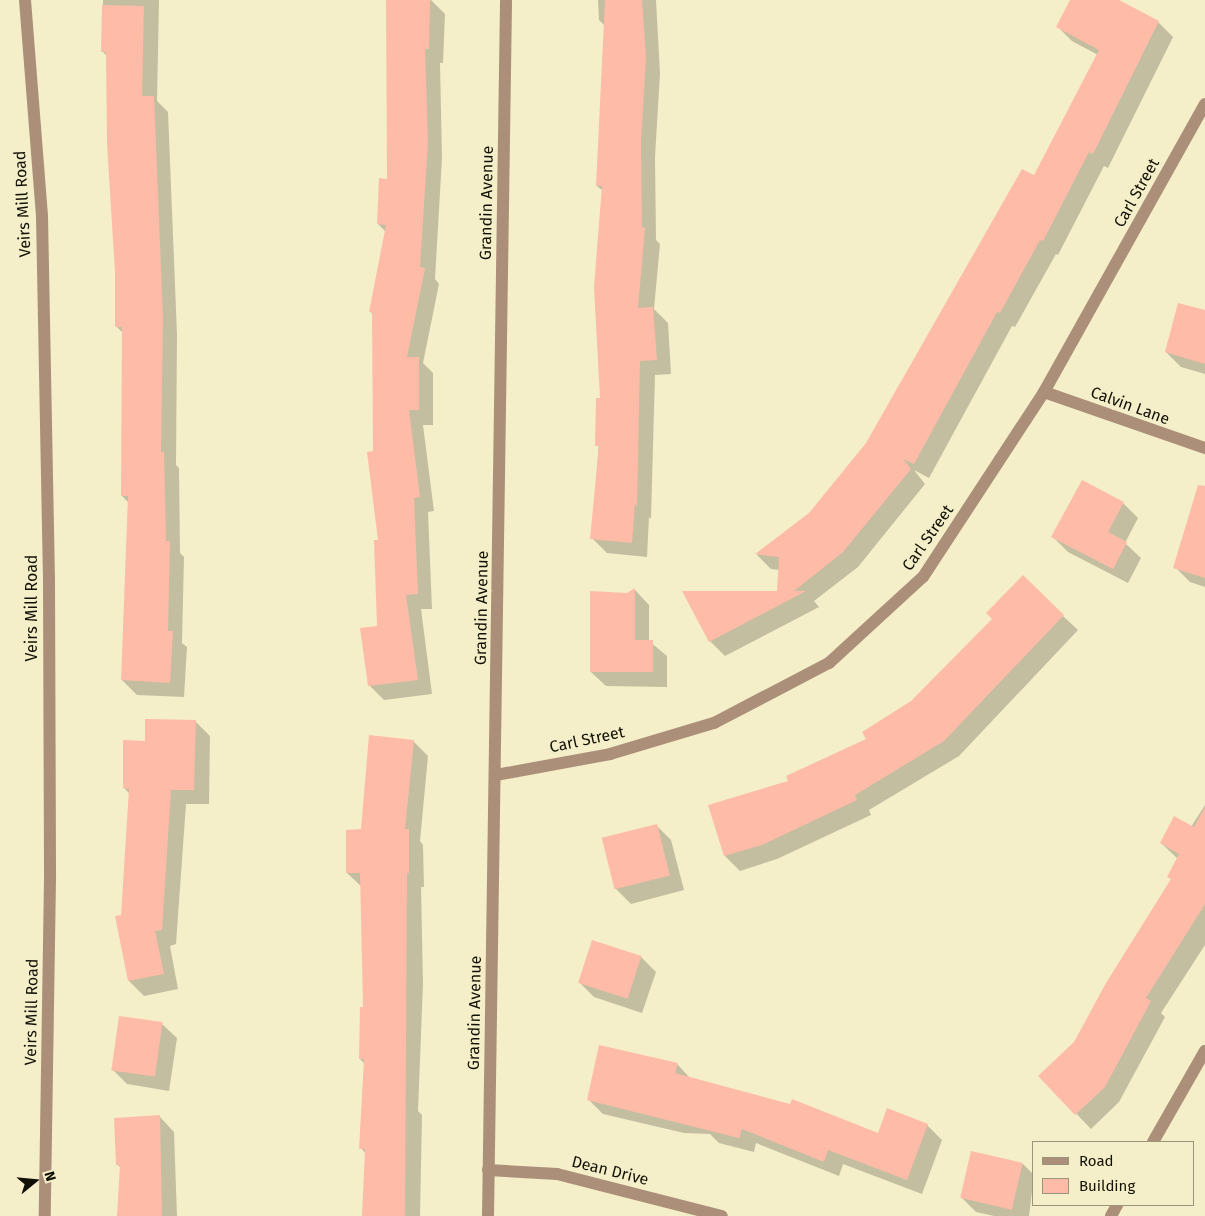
<!DOCTYPE html>
<html>
<head>
<meta charset="utf-8">
<style>
	body { margin:0 }
	#map { position:relative; width:1205px; height:1216px; overflow:hidden; background:#f4eec9; font-family:"Fira Sans",sans-serif }
	div>[style] { position:absolute }
	.shadow>* { inset:0; background:#0003 }
	.building>* { inset:0; background:#febba7; transform-origin:0 0 }
	.street>* { height:12px; margin:-6px; padding:0 6px; transform-origin:6px; border-radius:6px; background:#ab8f79 }
	span { translate:-50% -50%; white-space:nowrap; text-align:center; line-height:1.15; -webkit-text-stroke:4px #f4eec9; paint-order:stroke }
	.street-label { font-size:16px; color:#121004 }
	.legend { position:absolute; left:1032px; top:1141px; width:162px; height:65px; box-sizing:border-box; background:#f4eec9; border:1px solid #9a957a; margin:0; padding:6px 9px; list-style:none; font-size:15px; color:#121004 }
	.legend li { display:flex; align-items:center; gap:10px; height:25px }
	.legend b { width:25px; border:1px solid #9a957a }
	.north { position:absolute; left:10px; top:1156px; width:50px; height:50px; -webkit-text-stroke:4px #f4eec9; paint-order:stroke; rotate:73deg; font-size:14px; font-weight:700; line-height:20px; text-align:center; color:#121004 }
	.north::after { content:''; display:block; margin:auto; width:18px; height:22px; background:#121004; clip-path:polygon(50% 0,100% 100%,50% 72%,0 100%) }
</style>
</head>
<body>
<div id="map">
	<div class="shadow">
		<i style="clip-path:polygon(103px 0,159px 0,157px 101px,168px 112px,177px 334px,176px 465px,179px 468px,180px 553px,184px 557px,182px 643px,187px 647px,184px 697px,137px 695px,122px 680px,129px 503px,122px 496px,123px 333px,116px 326px,116px 272px,107px 56px,103px 52px)"></i>
		<i style="clip-path:polygon(387px 0,431px 0,445px 14px,443px 63px,440px 63px,442px 158px,435px 279px,439px 284px,423px 363px,433px 373px,433px 425px,423px 425px,434px 511px,428px 512px,432px 609px,421px 609px,432px 694px,384px 700px,369px 685px,379px 627px,380px 541px,374px 452px,373px 315px,370px 311px,386px 232px,378px 224px,388px 180px)"></i>
		<i style="clip-path:polygon(598px 0,656px 0,660px 73px,655px 157px,656px 240px,660px 244px,654px 309px,668px 323px,671px 374px,655px 375px,651px 519px,649px 517px,647px 557px,607px 553px,592px 538px,602px 399px,603px 191px,597px 186px,605px 26px,599px 20px)"></i>
		<i style="clip-path:polygon(1071px 0,1116px 0,1158px 22px,1173px 37px,1108px 168px,1104px 166px,1058px 255px,1056px 254px,1015px 327px,1012px 326px,929px 478px,914px 470px,925px 484px,858px 567px,814px 601px,819px 607px,725px 656px,710px 641px,778px 592px,779px 570px,771px 569px,757px 555px,810px 514px,867px 444px,1034px 177px,1098px 55px,1072px 41px,1057px 26px)"></i>
		<i style="clip-path:polygon(1205px 312px,1205px 374px,1181px 367px,1166px 352px)"></i>
		<i style="clip-path:polygon(1123px 503px,1138px 518px,1125px 543px,1141px 558px,1128px 583px,1068px 552px,1053px 537px)"></i>
		<i style="clip-path:polygon(1205px 526px,1205px 587px,1190px 582px,1175px 567px)"></i>
		<i style="clip-path:polygon(635px 590px,649px 605px,649px 641px,667px 656px,667px 687px,606px 686px,591px 672px,628px 594px)"></i>
		<i style="clip-path:polygon(1063px 616px,1078px 630px,959px 756px,869px 810px,871px 815px,777px 859px,740px 871px,725px 856px,790px 782px,868px 739px)"></i>
		<i style="clip-path:polygon(195px 721px,210px 736px,209px 804px,186px 804px,176px 944px,170px 946px,178px 989px,144px 996px,129px 981px,116px 917px,122px 916px,130px 794px,124px 788px,146px 742px)"></i>
		<i style="clip-path:polygon(413px 741px,428px 756px,420px 841px,423px 845px,424px 887px,421px 887px,423px 984px,418px 1111px,422px 1115px,420px 1216px,364px 1216px,366px 1154px,361px 1148px,365px 1064px,360px 1059px,365px 1008px,362px 887px,347px 873px,362px 831px)"></i>
		<i style="clip-path:polygon(1205px 805px,1205px 945px,1161px 1013px,1165px 1017px,1119px 1102px,1091px 1129px,1040px 1076px,1075px 1042px,1172px 880px,1168px 876px,1178px 859px,1161px 843px,1191px 827px)"></i>
		<i style="clip-path:polygon(656px 825px,671px 840px,684px 890px,631px 904px,616px 889px)"></i>
		<i style="clip-path:polygon(641px 957px,656px 972px,642px 1013px,594px 997px,580px 983px)"></i>
		<i style="clip-path:polygon(162px 1024px,177px 1038px,169px 1091px,127px 1084px,112px 1069px)"></i>
		<i style="clip-path:polygon(677px 1064px,691px 1079px,878px 1134px,927px 1125px,942px 1140px,922px 1194px,843px 1164px,839px 1176px,756px 1143px,754px 1152px,719px 1143px,710px 1134px,684px 1133px,603px 1114px,588px 1099px)"></i>
		<i style="clip-path:polygon(160px 1117px,174px 1132px,177px 1216px,118px 1216px,121px 1168px,118px 1165px)"></i>
		<i style="clip-path:polygon(972px 1152px,1023px 1164px,1034px 1175px,1029px 1216px,994px 1216px,976px 1212px,961px 1197px)"></i>
	</div>
	<div class="building">
		<i style="clip-path:polygon(386px 0,430px 0,429px 49px,425px 49px,428px 143px,420px 267px,425px 268px,407px 357px,419px 357px,419px 410px,409px 410px,420px 497px,414px 498px,418px 594px,406px 595px,418px 680px,368px 686px,360px 628px,377px 626px,374px 540px,378px 540px,367px 452px,373px 451px,372px 312px,369px 312px,386px 225px,377px 224px,379px 178px,387px 179px)"></i>
		<i style="clip-path:polygon(605px 0,642px 0,646px 57px,641px 142px,642px 227px,645px 228px,638px 308px,653px 307px,657px 360px,640px 361px,637px 507px,635px 503px,632px 543px,590px 539px,599px 446px,595px 446px,596px 398px,600px 398px,594px 287px,602px 186px,596px 186px)"></i>
		<i style="clip-path:polygon(1070px 0,1119px 0,1159px 21px,1093px 154px,1089px 152px,1043px 241px,1040px 240px,1000px 313px,997px 312px,914px 464px,903px 459px,911px 469px,843px 552px,794px 591px,806px 591px,709px 642px,682px 591px,777px 591px,779px 557px,755px 554px,809px 513px,866px 443px,1022px 169px,1034px 175px,1099px 50px,1056px 27px)"></i>
		<i style="clip-path:polygon(102px 5px,144px 6px,142px 96px,154px 96px,163px 318px,161px 452px,164px 452px,166px 541px,170px 541px,168px 631px,173px 631px,170px 683px,121px 680px,128px 496px,121px 496px,122px 327px,115px 327px,115px 272px,107px 144px,106px 52px,101px 52px)"></i>
		<i style="clip-path:polygon(1178px 303px,1205px 310px,1205px 364px,1165px 352px)"></i>
		<i style="clip-path:polygon(1082px 480px,1124px 502px,1108px 532px,1127px 542px,1113px 569px,1051px 537px)"></i>
		<i style="clip-path:polygon(1198px 485px,1205px 486px,1205px 578px,1173px 568px)"></i>
		<i style="clip-path:polygon(1023px 575px,1064px 615px,944px 741px,855px 795px,857px 800px,762px 845px,724px 856px,708px 805px,788px 781px,786px 776px,866px 739px,862px 732px,911px 701px,992px 619px,986px 613px)"></i>
		<i style="clip-path:polygon(635px 588px,635px 640px,653px 640px,653px 672px,590px 672px,590px 591px,627px 593px)"></i>
		<i style="clip-path:polygon(145px 719px,196px 720px,194px 790px,171px 790px,162px 930px,155px 931px,164px 974px,128px 981px,115px 916px,121px 915px,129px 789px,123px 788px,123px 740px,145px 741px)"></i>
		<i style="clip-path:polygon(369px 735px,414px 740px,405px 829px,409px 829px,409px 873px,407px 873px,405px 1216px,362px 1216px,365px 1149px,359px 1149px,364px 1059px,359px 1059px,360px 1007px,363px 1007px,360px 873px,346px 873px,346px 830px,361px 829px)"></i>
		<i style="clip-path:polygon(1205px 807px,1205px 904px,1146px 998px,1151px 1001px,1105px 1087px,1075px 1115px,1038px 1076px,1074px 1042px,1106px 983px,1171px 879px,1167px 877px,1179px 854px,1160px 843px,1174px 816px,1194px 827px)"></i>
		<i style="left:657px;top:824px;width:53px;height:57px;rotate:76deg"></i>
		<i style="left:592px;top:940px;width:52px;height:45px;rotate:18deg"></i>
		<i style="left:119px;top:1016px;width:44px;height:55px;rotate:8deg"></i>
		<i style="clip-path:polygon(599px 1045px,678px 1063px,675px 1073px,790px 1104px,792px 1099px,878px 1133px,887px 1108px,928px 1124px,907px 1180px,828px 1150px,824px 1162px,742px 1129px,739px 1138px,587px 1100px)"></i>
		<i style="clip-path:polygon(160px 1115px,162px 1216px,117px 1216px,120px 1165px,116px 1165px,114px 1118px)"></i>
		<i style="left:971px;top:1151px;width:53px;height:48px;rotate:13deg"></i>
	</div>
	<div class="street">
		<i style="left:25px;top:0;width:217px;rotate:85.5deg"></i>
		<i style="left:42px;top:216px;width:365px;rotate:88.9deg"></i>
		<i style="left:49px;top:581px;width:298px;rotate:89.8deg"></i>
		<i style="left:50px;top:879px;width:337px;rotate:90.9deg"></i>
		<i style="left:1044px;top:392px;width:170px;rotate:19.2deg"></i>
		<i style="left:496px;top:775px;width:116px;rotate:-10.4deg"></i>
		<i style="left:610px;top:754px;width:109px;rotate:-16.6deg"></i>
		<i style="left:714px;top:723px;width:130px;rotate:-27.6deg"></i>
		<i style="left:829px;top:663px;width:127px;rotate:-42.5deg"></i>
		<i style="left:923px;top:577px;width:221px;rotate:-56.8deg"></i>
		<i style="left:1044px;top:392px;width:330px;rotate:-60.8deg"></i>
		<i style="left:1153px;top:1142px;width:105px;rotate:-60.3deg"></i>
		<i style="left:488px;top:1170px;width:69px;rotate:3.3deg"></i>
		<i style="left:557px;top:1174px;width:170px;rotate:14.3deg"></i>
		<i style="left:488px;top:1216px;width:1216px;rotate:-89.15deg"></i>
		<i style="left:1111px;top:1216px;width:13px;rotate:-61deg"></i>
	</div>
	<div class="street-label">
		<span style="left:1137px;top:193px;rotate:-61deg">Carl Street</span>
		<span style="left:487px;top:203px;rotate:-89deg">Grandin Avenue</span>
		<span style="left:23px;top:204px;rotate:-93deg">Veirs Mill Road</span>
		<span style="left:1130px;top:406px;rotate:20deg">Calvin Lane</span>
		<span style="left:928px;top:538px;rotate:-55deg">Carl Street</span>
		<span style="left:32px;top:608px;rotate:-90deg">Veirs Mill Road</span>
		<span style="left:482px;top:608px;rotate:-89deg">Grandin Avenue</span>
		<span style="left:587px;top:740px;rotate:-12deg">Carl Street</span>
		<span style="left:32px;top:1012px;rotate:-89deg">Veirs Mill Road</span>
		<span style="left:475px;top:1013px;rotate:-89deg">Grandin Avenue</span>
		<span style="left:610px;top:1171px;rotate:14deg">Dean Drive</span>
	</div>
	<ul class="legend">
	<li><b style="height:6px;background:#ab8f79"></b>Road</li>
	<li><b style="height:14px;background:#febba7"></b>Building</li>
	</ul>
	<div class="north">N</div>
</div>
</body>
</html>
